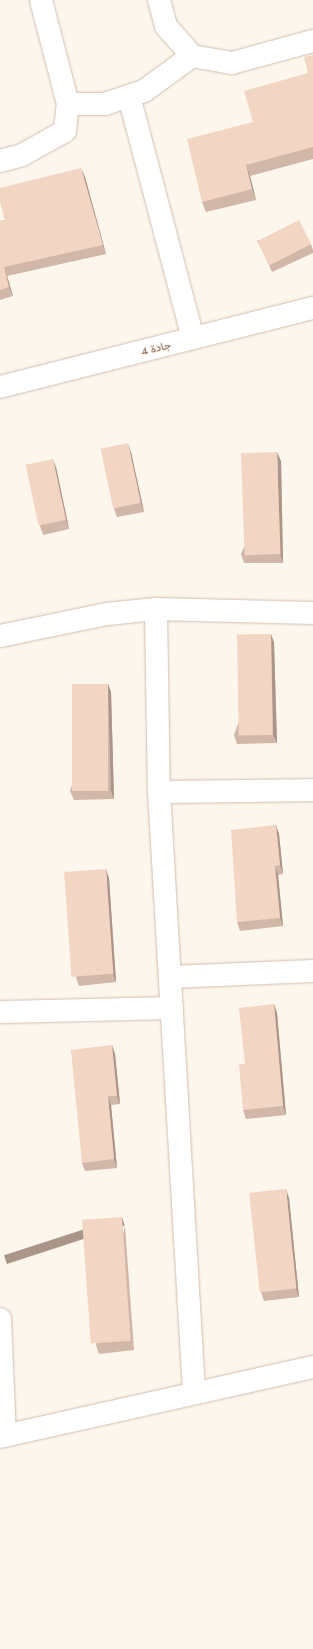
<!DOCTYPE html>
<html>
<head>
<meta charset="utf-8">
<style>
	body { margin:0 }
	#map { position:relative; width:313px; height:1649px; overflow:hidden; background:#fdf6ec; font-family:Jost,Vazirmatn,sans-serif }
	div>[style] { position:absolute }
	.roads { filter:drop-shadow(0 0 1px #d1beb0) drop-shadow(0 0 1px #d1beb0) }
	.minor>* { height:22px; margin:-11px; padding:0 11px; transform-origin:11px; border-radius:11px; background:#fff }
	.wall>* { inset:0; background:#d1b7a8 }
	.shaded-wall>* { inset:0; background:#aa9588; transform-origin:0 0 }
	.building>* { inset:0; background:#f3d5c3; transform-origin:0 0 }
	span { translate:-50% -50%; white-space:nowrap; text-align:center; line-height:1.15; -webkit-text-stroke:3px #fffaf3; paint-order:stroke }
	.street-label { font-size:11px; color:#7a5c4d }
</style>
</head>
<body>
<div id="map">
	<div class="roads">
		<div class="minor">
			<i style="left:159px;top:0;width:27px;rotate:75deg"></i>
			<i style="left:166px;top:26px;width:40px;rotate:49deg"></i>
			<i style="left:192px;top:56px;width:41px;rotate:9.9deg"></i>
			<i style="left:232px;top:63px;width:84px;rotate:-15.2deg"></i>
			<i style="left:129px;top:96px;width:250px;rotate:75.2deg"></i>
			<i style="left:68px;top:104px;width:37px"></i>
			<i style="left:105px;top:104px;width:41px;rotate:-18.4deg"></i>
			<i style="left:144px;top:91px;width:59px;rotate:-36.1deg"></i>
			<i style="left:0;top:161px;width:23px;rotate:-15deg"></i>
			<i style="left:22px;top:155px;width:49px;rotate:-29.2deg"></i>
			<i style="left:65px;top:131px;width:27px;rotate:-84deg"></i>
			<i style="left:68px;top:104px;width:107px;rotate:-104.6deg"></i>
			<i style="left:0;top:387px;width:323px;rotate:-14.2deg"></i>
			<i style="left:156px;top:609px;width:183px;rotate:89.1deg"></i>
			<i style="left:159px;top:792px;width:600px;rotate:86.66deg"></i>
			<i style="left:0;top:636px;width:109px;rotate:-11.6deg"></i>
			<i style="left:107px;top:614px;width:49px;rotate:-5.8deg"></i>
			<i style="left:156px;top:609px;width:157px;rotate:1.5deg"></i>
			<i style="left:159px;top:792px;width:154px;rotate:-0.7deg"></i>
			<i style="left:170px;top:977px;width:143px;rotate:-2.4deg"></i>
			<i style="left:0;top:1012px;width:172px;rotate:-1.3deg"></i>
			<i style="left:0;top:1319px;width:117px;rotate:87.6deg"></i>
			<i style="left:0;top:1437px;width:321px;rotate:-12.6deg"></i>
		</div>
	</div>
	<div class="wall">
		<i style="clip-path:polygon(313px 55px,313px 159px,250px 176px,256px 200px,206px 212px,202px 202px,253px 122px,308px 73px)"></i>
		<i style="clip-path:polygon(85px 177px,106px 254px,7px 276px,13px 296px,0 300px,0 221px,5px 220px)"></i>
		<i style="clip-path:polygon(257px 240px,311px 244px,313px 250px,313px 253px,272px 272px,261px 248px)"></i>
		<i style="clip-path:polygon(131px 452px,144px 512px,117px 517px,114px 509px)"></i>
		<i style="clip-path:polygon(281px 461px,283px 563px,244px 563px,241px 554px)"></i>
		<i style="clip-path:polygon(56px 467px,69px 529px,43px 535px,40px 526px)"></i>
		<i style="clip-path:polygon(271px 634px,274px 643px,277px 743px,237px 744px,234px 735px)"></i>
		<i style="clip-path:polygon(108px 684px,111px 692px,114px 799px,74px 800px,70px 791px)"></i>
		<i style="clip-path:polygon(276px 825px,279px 834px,283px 874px,278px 875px,283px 926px,240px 931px,237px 922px)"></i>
		<i style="clip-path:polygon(109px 878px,116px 982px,79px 986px,76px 978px)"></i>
		<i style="clip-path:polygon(274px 1004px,277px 1013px,286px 1115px,246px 1119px,243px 1110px,245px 1064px)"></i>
		<i style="clip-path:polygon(112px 1045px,115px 1054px,120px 1104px,111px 1105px,117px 1168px,85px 1171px,82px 1163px)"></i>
		<i style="clip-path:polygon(289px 1198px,299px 1297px,264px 1301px,261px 1292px)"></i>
		<i style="clip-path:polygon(125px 1226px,134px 1350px,99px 1354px,96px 1345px)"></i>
	</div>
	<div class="shaded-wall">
		<i style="clip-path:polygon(246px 165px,250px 176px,256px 200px,252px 189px)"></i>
		<i style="clip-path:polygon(81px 168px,85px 177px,106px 254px,103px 245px)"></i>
		<i style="clip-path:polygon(4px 267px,7px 276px,13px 296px,9px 287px)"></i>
		<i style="clip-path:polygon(128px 443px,131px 452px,144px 512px,141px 503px)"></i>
		<i style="clip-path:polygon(277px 452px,281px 461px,283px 563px,280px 554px)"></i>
		<i style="clip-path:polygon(53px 459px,56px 467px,69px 529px,66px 520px)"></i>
		<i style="clip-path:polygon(271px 634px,274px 643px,277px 743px,273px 735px)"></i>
		<i style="clip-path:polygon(108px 684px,111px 692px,114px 799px,111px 791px)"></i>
		<i style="clip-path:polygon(276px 825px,279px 834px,283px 874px,280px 865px)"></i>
		<i style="clip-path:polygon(275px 866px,278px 875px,283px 926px,280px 918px)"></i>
		<i style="clip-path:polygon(106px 869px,109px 878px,116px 982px,113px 974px)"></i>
		<i style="clip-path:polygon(274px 1004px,277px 1013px,286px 1115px,283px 1106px)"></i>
		<i style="clip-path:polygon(112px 1045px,115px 1054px,120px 1104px,117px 1096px)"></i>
		<i style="clip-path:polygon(108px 1096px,111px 1105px,117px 1168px,114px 1159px)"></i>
		<i style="clip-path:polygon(286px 1189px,289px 1198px,299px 1297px,296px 1289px)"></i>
		<i style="left:122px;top:1217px;width:9px;height:124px;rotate:72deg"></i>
	</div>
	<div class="building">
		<i style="clip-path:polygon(313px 55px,313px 147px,246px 165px,252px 189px,202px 202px,187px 139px,253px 122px,244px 91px,308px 73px,304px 57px)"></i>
		<i style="clip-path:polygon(81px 168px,103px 245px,4px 267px,9px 287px,0 290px,0 221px,5px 220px,0 202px,0 188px)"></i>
		<i style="left:299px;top:220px;width:27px;height:47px;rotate:63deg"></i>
		<i style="left:128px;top:443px;width:61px;height:28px;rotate:78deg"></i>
		<i style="left:277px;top:452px;width:102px;height:36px;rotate:88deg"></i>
		<i style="left:53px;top:459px;width:62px;height:28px;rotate:78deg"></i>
		<i style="left:271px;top:634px;width:101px;height:34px;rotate:89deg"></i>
		<i style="left:72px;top:684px;width:36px;height:107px"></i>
		<i style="clip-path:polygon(276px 825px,280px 865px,275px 866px,280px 918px,237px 922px,231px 830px)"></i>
		<i style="left:106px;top:869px;width:105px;height:42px;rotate:86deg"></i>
		<i style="clip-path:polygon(274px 1004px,283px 1106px,243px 1110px,239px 1064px,245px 1064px,239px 1008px)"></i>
		<i style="clip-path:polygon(112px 1045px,117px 1096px,108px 1096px,114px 1159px,82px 1163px,71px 1050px)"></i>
		<i style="left:286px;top:1189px;width:100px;height:37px;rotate:84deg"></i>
		<i style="left:122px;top:1217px;width:124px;height:40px;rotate:86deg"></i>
	</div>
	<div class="street-label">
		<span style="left:156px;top:348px;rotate:-14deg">جادة 4</span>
	</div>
</div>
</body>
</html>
